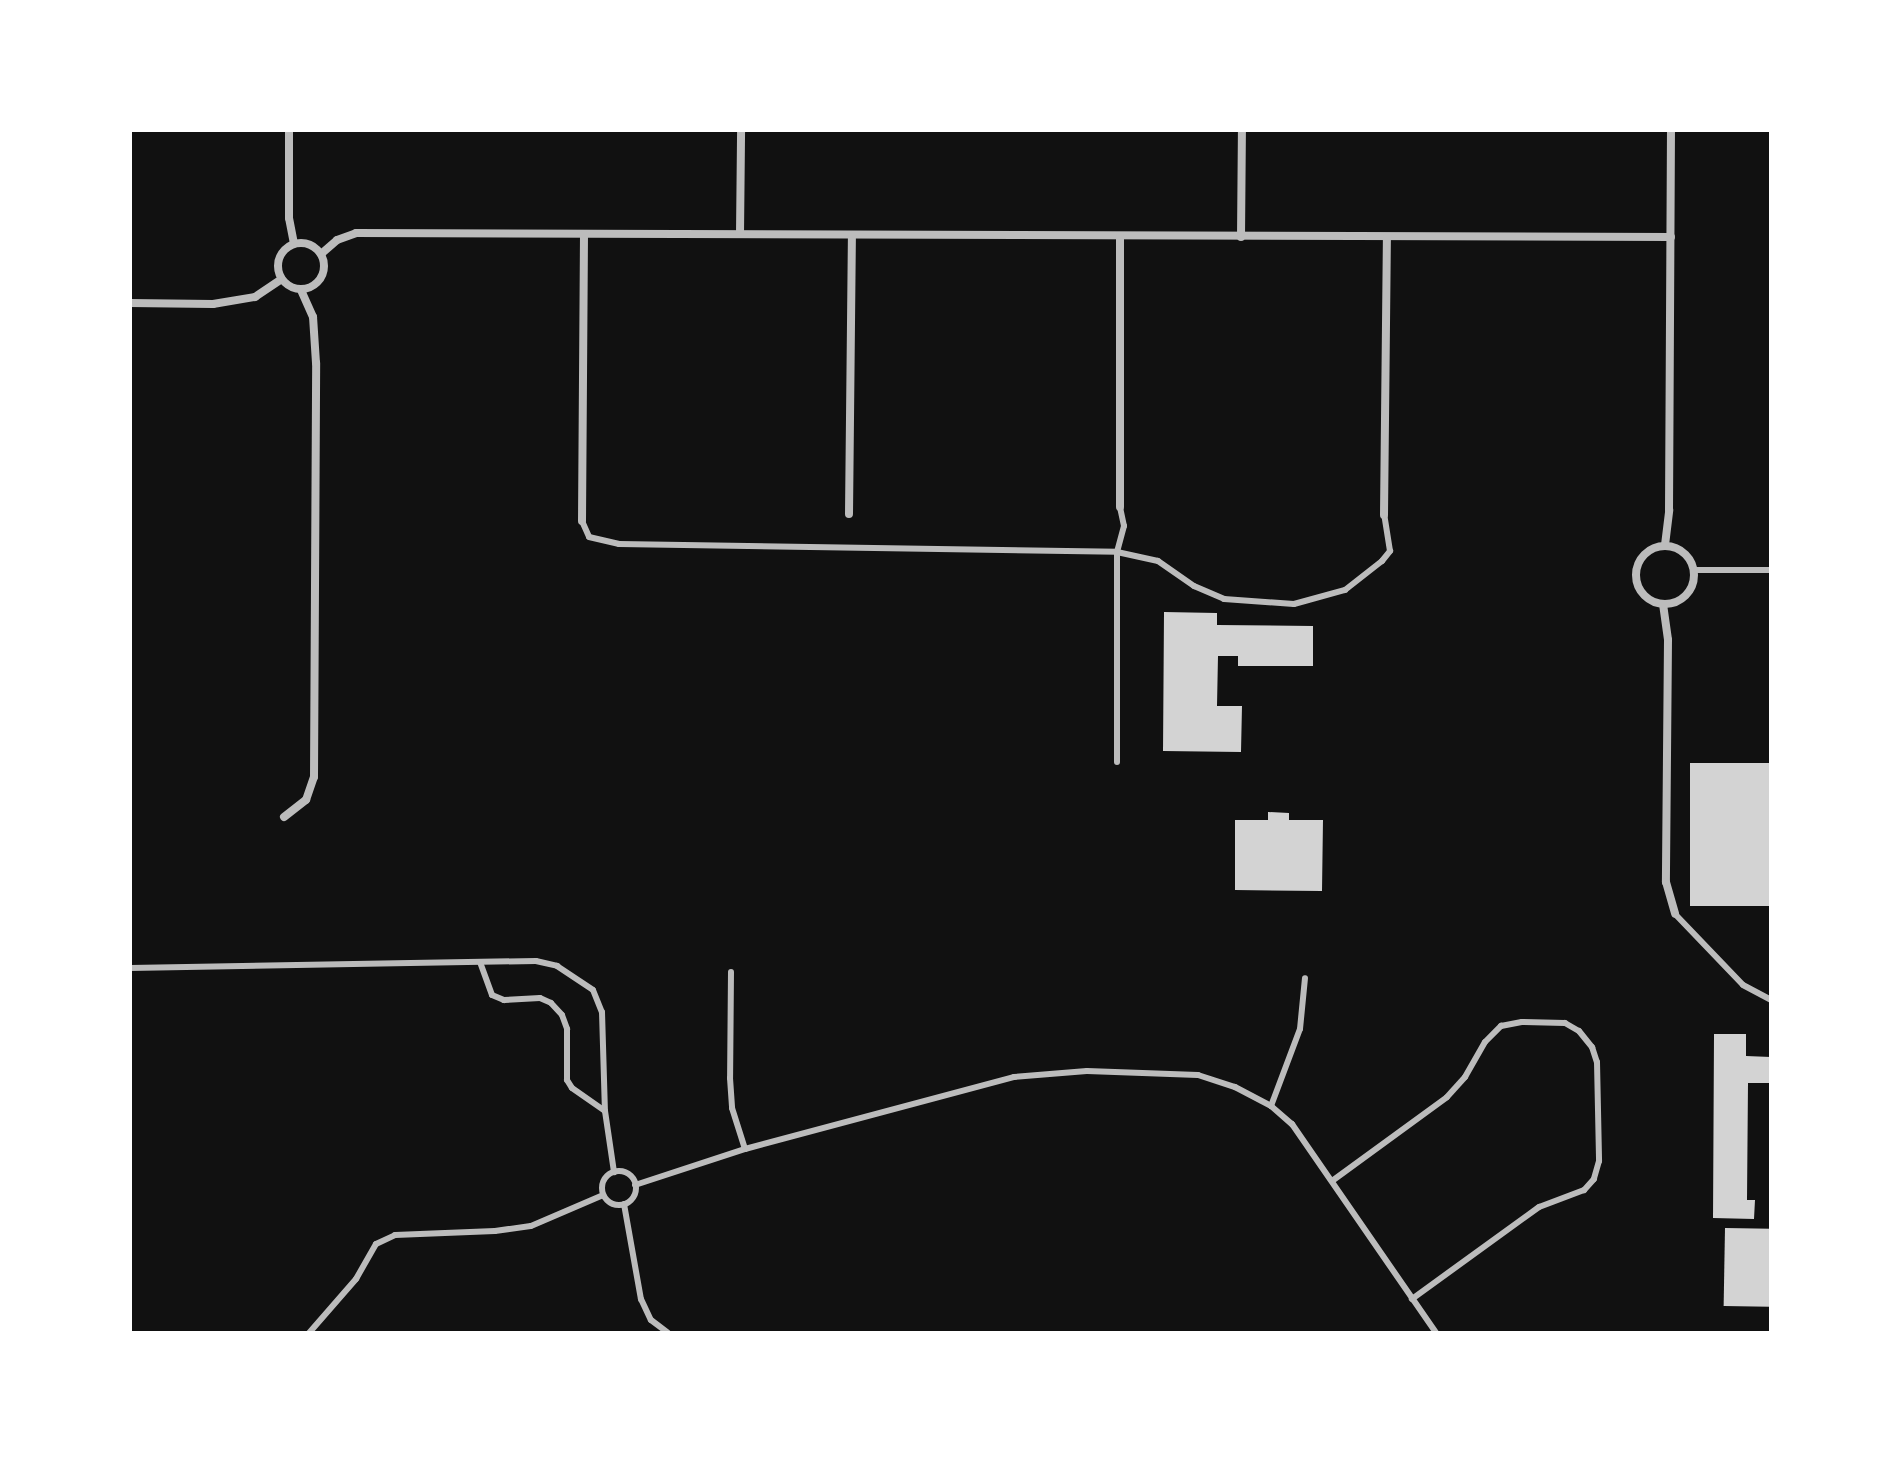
<!DOCTYPE html>
<html>
<head>
<meta charset="utf-8">
<style>
	body { margin:0 }
	#map { position:relative; width:1901px; height:1463px; overflow:hidden; background:#111; font-family:Figtree,sans-serif }
	div>[style] { position:absolute }
	.building>* { inset:0; background:#d3d3d3; transform-origin:0 0 }
	.service>* { height:6px; margin:-3px; padding:0 3px; transform-origin:3px; border-radius:3px; background:#bcbcbc }
	.service>.ring { margin:-3px; padding:0; box-sizing:content-box; background:none; border:6px solid #bcbcbc; border-radius:50% }
	.minor>* { height:8px; margin:-4px; padding:0 4px; transform-origin:4px; border-radius:4px; background:#bcbcbc }
	.minor>.ring { margin:-4px; padding:0; box-sizing:content-box; background:none; border:8px solid #bcbcbc; border-radius:50% }
	span { translate:-50% -50%; white-space:nowrap; text-align:center; line-height:1.15; -webkit-text-stroke:6px #fff; paint-order:stroke }
	.frame { position:absolute; inset:0; border:132px solid #fff; pointer-events:none }
</style>
</head>
<body>
<div id="map">
	<div class="building">
		<i style="clip-path:polygon(1164px 612px,1217px 613px,1217px 625px,1313px 626px,1313px 666px,1238px 666px,1238px 656px,1218px 656px,1217px 706px,1242px 706px,1241px 752px,1163px 751px)"></i>
		<i style="left:1690px;top:763px;width:81px;height:143px"></i>
		<i style="clip-path:polygon(1268px 812px,1289px 813px,1289px 820px,1323px 820px,1322px 891px,1235px 890px,1235px 820px,1268px 820px)"></i>
		<i style="clip-path:polygon(1714px 1034px,1746px 1034px,1746px 1056px,1771px 1057px,1771px 1083px,1748px 1083px,1747px 1200px,1755px 1200px,1754px 1219px,1713px 1218px)"></i>
		<i style="left:1725px;top:1228px;width:46px;height:78px;rotate:1deg"></i>
	</div>
	<div class="service">
		<i style="left:582px;top:521px;width:17px;rotate:66deg"></i>
		<i style="left:589px;top:537px;width:31px;rotate:13deg"></i>
		<i style="left:619px;top:544px;width:498px;rotate:0.9deg"></i>
		<i style="left:1117px;top:552px;width:27px;rotate:-75deg"></i>
		<i style="left:1124px;top:526px;width:19px;rotate:-102deg"></i>
		<i style="left:1694px;top:570px;width:77px"></i>
		<i style="left:1117px;top:762px;width:210px;rotate:-90deg"></i>
		<i style="left:1117px;top:552px;width:42px;rotate:12.4deg"></i>
		<i style="left:1158px;top:561px;width:44px;rotate:34.8deg"></i>
		<i style="left:1194px;top:586px;width:33px;rotate:23deg"></i>
		<i style="left:1224px;top:599px;width:70px;rotate:4.1deg"></i>
		<i style="left:1294px;top:604px;width:53px;rotate:-15.4deg"></i>
		<i style="left:1345px;top:590px;width:47px;rotate:-38.1deg"></i>
		<i style="left:1382px;top:561px;width:13px;rotate:-51deg"></i>
		<i style="left:1390px;top:551px;width:36px;rotate:-99deg"></i>
		<i style="left:1675px;top:914px;width:98px;rotate:46.2deg"></i>
		<i style="left:1743px;top:985px;width:32px;rotate:28deg"></i>
		<i style="left:480px;top:962px;width:35px;rotate:70deg"></i>
		<i style="left:492px;top:995px;width:13px;rotate:23deg"></i>
		<i style="left:504px;top:1000px;width:36px;rotate:-3deg"></i>
		<i style="left:540px;top:998px;width:12px;rotate:24deg"></i>
		<i style="left:551px;top:1003px;width:16px;rotate:47deg"></i>
		<i style="left:562px;top:1015px;width:15px;rotate:70deg"></i>
		<i style="left:567px;top:1029px;width:51px;rotate:90deg"></i>
		<i style="left:567px;top:1080px;width:9px;rotate:58deg"></i>
		<i style="left:572px;top:1088px;width:40px;rotate:34.9deg"></i>
		<i style="left:130px;top:968px;width:406px;rotate:-1deg"></i>
		<i style="left:536px;top:961px;width:22px;rotate:13deg"></i>
		<i style="left:557px;top:966px;width:43px;rotate:33.7deg"></i>
		<i style="left:593px;top:990px;width:24px;rotate:68deg"></i>
		<i style="left:602px;top:1012px;width:99px;rotate:88.3deg"></i>
		<i style="left:605px;top:1111px;width:62px;rotate:81.6deg"></i>
		<i style="left:731px;top:972px;width:106px;rotate:90.5deg"></i>
		<i style="left:730px;top:1078px;width:30px;rotate:86deg"></i>
		<i style="left:732px;top:1108px;width:43px;rotate:72.4deg"></i>
		<i style="left:1271px;top:1106px;width:82px;rotate:-69.4deg"></i>
		<i style="left:1300px;top:1029px;width:51px;rotate:-84.4deg"></i>
		<i class="ring" style="left:602px;top:1171px;width:28px;height:28px"></i>
		<i style="left:1332px;top:1181px;width:142px;rotate:-36.1deg"></i>
		<i style="left:1447px;top:1097px;width:27px;rotate:-48deg"></i>
		<i style="left:1465px;top:1077px;width:40px;rotate:-60.3deg"></i>
		<i style="left:1485px;top:1042px;width:23px;rotate:-45deg"></i>
		<i style="left:1501px;top:1026px;width:21px;rotate:-11deg"></i>
		<i style="left:1522px;top:1022px;width:43px;rotate:1.3deg"></i>
		<i style="left:1565px;top:1023px;width:16px;rotate:30deg"></i>
		<i style="left:1579px;top:1031px;width:21px;rotate:51deg"></i>
		<i style="left:1592px;top:1047px;width:16px;rotate:72deg"></i>
		<i style="left:1597px;top:1062px;width:99px;rotate:88.8deg"></i>
		<i style="left:1599px;top:1161px;width:19px;rotate:106deg"></i>
		<i style="left:1594px;top:1179px;width:15px;rotate:132deg"></i>
		<i style="left:1584px;top:1190px;width:48px;rotate:159.3deg"></i>
		<i style="left:1539px;top:1207px;width:157px;rotate:144.1deg"></i>
		<i style="left:635px;top:1185px;width:116px;rotate:-18.1deg"></i>
		<i style="left:745px;top:1149px;width:278px;rotate:-15deg"></i>
		<i style="left:1014px;top:1077px;width:73px;rotate:-4.7deg"></i>
		<i style="left:1087px;top:1071px;width:111px;rotate:2.1deg"></i>
		<i style="left:1198px;top:1075px;width:39px;rotate:18deg"></i>
		<i style="left:1235px;top:1087px;width:41px;rotate:27.8deg"></i>
		<i style="left:1271px;top:1106px;width:28px;rotate:41deg"></i>
		<i style="left:1292px;top:1124px;width:254px;rotate:55.4deg"></i>
		<i style="left:624px;top:1204px;width:97px;rotate:79.9deg"></i>
		<i style="left:641px;top:1299px;width:23px;rotate:65deg"></i>
		<i style="left:651px;top:1320px;width:21px;rotate:37deg"></i>
		<i style="left:309px;top:1333px;width:72px;rotate:-49deg"></i>
		<i style="left:356px;top:1279px;width:40px;rotate:-60.3deg"></i>
		<i style="left:376px;top:1244px;width:21px;rotate:-25deg"></i>
		<i style="left:395px;top:1235px;width:100px;rotate:-2.3deg"></i>
		<i style="left:495px;top:1231px;width:36px;rotate:-8deg"></i>
		<i style="left:531px;top:1226px;width:78px;rotate:-23.3deg"></i>
	</div>
	<div class="minor">
		<i style="left:289px;top:130px;width:88px;rotate:90deg"></i>
		<i style="left:289px;top:218px;width:26px;rotate:79deg"></i>
		<i style="left:740px;top:234px;width:104px;rotate:-89.4deg"></i>
		<i style="left:1241px;top:237px;width:107px;rotate:-89.5deg"></i>
		<i class="ring" style="left:278px;top:243px;width:38px;height:38px"></i>
		<i style="left:321px;top:254px;width:21px;rotate:-41deg"></i>
		<i style="left:337px;top:240px;width:20px;rotate:-20deg"></i>
		<i style="left:356px;top:233px;width:1315px;rotate:0.17deg"></i>
		<i style="left:130px;top:303px;width:83px;rotate:0.7deg"></i>
		<i style="left:213px;top:304px;width:43px;rotate:-9.5deg"></i>
		<i style="left:255px;top:297px;width:32px;rotate:-34deg"></i>
		<i style="left:1120px;top:507px;width:271px;rotate:-90deg"></i>
		<i style="left:849px;top:514px;width:279px;rotate:-89.4deg"></i>
		<i style="left:1384px;top:515px;width:278px;rotate:-89.4deg"></i>
		<i style="left:582px;top:521px;width:286px;rotate:-89.6deg"></i>
		<i style="left:1665px;top:545px;width:35px;rotate:-83deg"></i>
		<i style="left:1669px;top:510px;width:380px;rotate:-89.7deg"></i>
		<i class="ring" style="left:1636px;top:546px;width:50px;height:50px"></i>
		<i style="left:1663px;top:604px;width:36px;rotate:82deg"></i>
		<i style="left:1668px;top:640px;width:242px;rotate:90.5deg"></i>
		<i style="left:1666px;top:882px;width:33px;rotate:74deg"></i>
		<i style="left:284px;top:817px;width:28px;rotate:-38deg"></i>
		<i style="left:306px;top:800px;width:24px;rotate:-71deg"></i>
		<i style="left:314px;top:777px;width:414px;rotate:-89.7deg"></i>
		<i style="left:316px;top:363px;width:46px;rotate:-93.7deg"></i>
		<i style="left:313px;top:317px;width:30px;rotate:-114deg"></i>
	</div>
	<div class="frame"></div>
</div>
</body>
</html>
